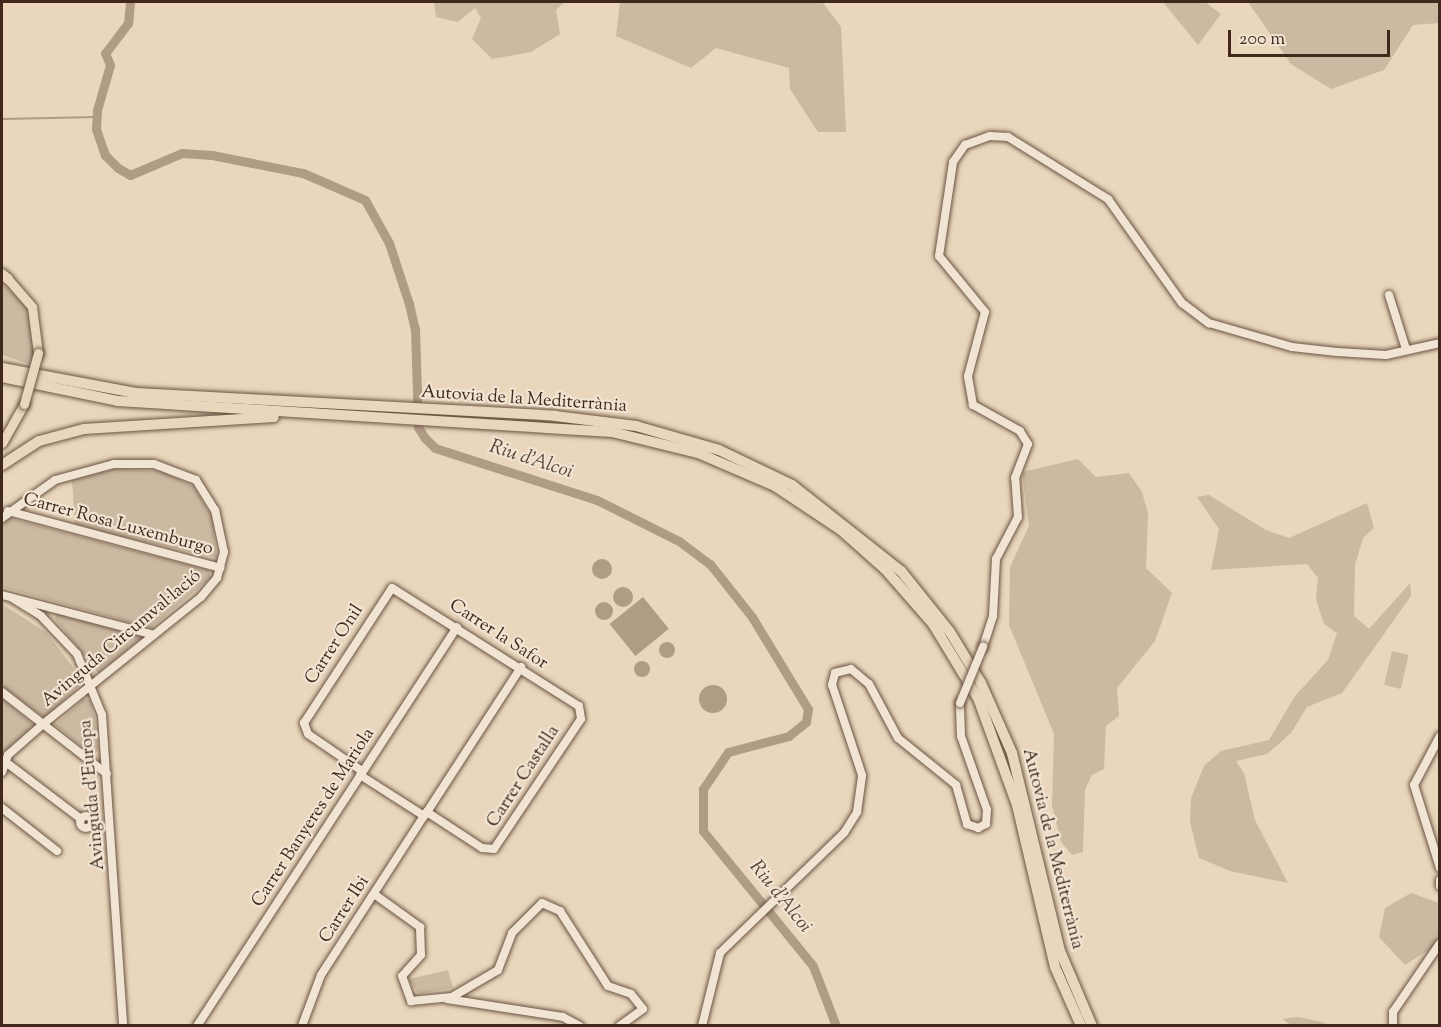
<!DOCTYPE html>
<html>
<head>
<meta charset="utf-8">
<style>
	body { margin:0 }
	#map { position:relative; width:1441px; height:1027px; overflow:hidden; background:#e9d6bc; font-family:"Sorts Mill Goudy",serif }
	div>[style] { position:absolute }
	.green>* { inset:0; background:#ccb9a1; transform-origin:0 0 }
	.water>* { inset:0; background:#b09b85; transform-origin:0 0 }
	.round { border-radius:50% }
	.stream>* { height:1.5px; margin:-0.75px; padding:0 0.75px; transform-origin:0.75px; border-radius:0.75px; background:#b09b85 }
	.river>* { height:9px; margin:-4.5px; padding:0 4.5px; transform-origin:4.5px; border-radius:4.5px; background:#b09b85 }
	.roads { filter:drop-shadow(0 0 2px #6a5443) drop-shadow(0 0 2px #6a5443) }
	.minor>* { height:8px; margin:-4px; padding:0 4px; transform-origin:4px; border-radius:4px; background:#f1e4d3 }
	.minor>.ring { margin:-4px; padding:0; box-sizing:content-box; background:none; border:8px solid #f1e4d3; border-radius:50% }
	.major>* { height:9px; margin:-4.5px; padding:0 4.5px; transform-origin:4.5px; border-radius:4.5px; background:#e9d6bc }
	.highway>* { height:10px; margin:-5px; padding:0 5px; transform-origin:5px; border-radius:5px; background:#e9d6bc }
	.bridges { filter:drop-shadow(0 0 2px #6a5443) drop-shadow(0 0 2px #6a5443) }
	.minor-bridge>* { height:8px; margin:-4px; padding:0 4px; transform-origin:4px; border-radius:4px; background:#f1e4d3 }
	.major-bridge>* { height:9px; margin:-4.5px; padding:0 4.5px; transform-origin:4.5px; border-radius:4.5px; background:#e9d6bc }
	span { translate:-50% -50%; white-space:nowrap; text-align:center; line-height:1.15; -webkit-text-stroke:4.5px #f1e4d3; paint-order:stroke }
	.street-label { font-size:18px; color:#40291b }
	.water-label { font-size:20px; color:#5c4636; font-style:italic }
	.frame { position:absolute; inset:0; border:3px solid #40291b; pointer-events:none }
	.scale { position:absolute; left:1228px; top:30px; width:162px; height:27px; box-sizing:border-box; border:3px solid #40291b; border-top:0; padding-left:8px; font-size:18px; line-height:21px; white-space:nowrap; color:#40291b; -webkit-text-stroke:4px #f1e4d3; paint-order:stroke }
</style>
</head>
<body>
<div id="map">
	<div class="green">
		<i style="clip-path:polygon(434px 2px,565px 2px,556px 10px,560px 34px,531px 52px,492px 59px,472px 39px,481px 18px,475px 8px,458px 22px,436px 17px)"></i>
		<i style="clip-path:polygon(620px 2px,823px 3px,841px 27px,846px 132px,818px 132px,790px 89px,789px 68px,716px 48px,691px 68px,616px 36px)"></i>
		<i style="clip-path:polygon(1163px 2px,1205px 2px,1221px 14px,1198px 45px)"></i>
		<i style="clip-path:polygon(1248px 2px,1439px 2px,1439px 23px,1413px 25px,1384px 70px,1331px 89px,1291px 64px)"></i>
		<i style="clip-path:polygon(2px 283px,28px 308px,35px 343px,32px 365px,2px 355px)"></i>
		<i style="clip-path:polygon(1078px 459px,1096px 477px,1129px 473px,1142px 492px,1148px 513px,1146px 568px,1172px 593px,1155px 641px,1117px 688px,1119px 716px,1106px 726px,1104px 769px,1092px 775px,1085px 790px,1083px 852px,1072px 855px,1061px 842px,1052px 806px,1054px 734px,1009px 625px,1010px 567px,1029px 526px,1022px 472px)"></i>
		<i style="clip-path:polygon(114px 469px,162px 471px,194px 487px,212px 517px,217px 558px,75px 526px,72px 480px)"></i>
		<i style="clip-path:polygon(1209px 495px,1266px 530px,1289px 538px,1367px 503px,1374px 528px,1363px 538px,1355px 565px,1354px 616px,1369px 629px,1410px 583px,1411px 596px,1342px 693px,1307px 707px,1291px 733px,1267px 754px,1236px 761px,1244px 773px,1255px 820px,1288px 883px,1230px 871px,1199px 858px,1190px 822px,1191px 798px,1204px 766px,1221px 751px,1269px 740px,1295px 696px,1328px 660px,1337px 633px,1324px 624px,1316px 599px,1318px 578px,1307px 564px,1211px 570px,1219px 529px,1197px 497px)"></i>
		<i style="clip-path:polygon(9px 518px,208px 570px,211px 578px,151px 628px,2px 587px,2px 524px)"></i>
		<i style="clip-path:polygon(2px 604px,47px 633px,84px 682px,45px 718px,2px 686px)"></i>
		<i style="clip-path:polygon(56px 613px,142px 634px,142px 638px,98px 673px,55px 619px)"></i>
		<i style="left:1392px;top:651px;width:17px;height:35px;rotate:13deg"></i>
		<i style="clip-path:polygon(2px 699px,34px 725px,2px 754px)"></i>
		<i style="clip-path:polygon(84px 699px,90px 700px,95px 719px,98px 750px,93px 755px,55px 725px)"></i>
		<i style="clip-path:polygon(1411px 893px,1439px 903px,1439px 943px,1405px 965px,1379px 937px,1385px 908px)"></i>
		<i style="clip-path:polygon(448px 970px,453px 988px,418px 994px,409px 979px)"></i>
		<i style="clip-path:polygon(1298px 1017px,1322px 1022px,1328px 1025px,1291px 1025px,1282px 1019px)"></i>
	</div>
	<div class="water">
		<i class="round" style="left:592px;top:559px;width:20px;height:20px"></i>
		<i class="round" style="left:613px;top:587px;width:20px;height:20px"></i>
		<i style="left:643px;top:597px;width:41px;height:43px;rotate:51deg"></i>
		<i class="round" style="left:595px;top:602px;width:18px;height:18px"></i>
		<i class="round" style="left:659px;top:642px;width:16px;height:16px"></i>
		<i class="round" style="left:634px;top:661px;width:16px;height:16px"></i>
		<i class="round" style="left:699px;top:685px;width:28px;height:28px"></i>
	</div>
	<div class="stream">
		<i style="left:2px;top:119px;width:94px;rotate:-1.2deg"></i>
	</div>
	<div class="river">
		<i style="left:130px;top:2px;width:21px;rotate:95deg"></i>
		<i style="left:128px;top:23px;width:38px;rotate:127deg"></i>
		<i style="left:105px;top:53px;width:13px;rotate:67deg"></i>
		<i style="left:110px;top:65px;width:47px;rotate:106.1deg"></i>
		<i style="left:97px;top:110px;width:19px;rotate:93deg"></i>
		<i style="left:96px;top:129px;width:28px;rotate:71deg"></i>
		<i style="left:105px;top:155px;width:18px;rotate:45deg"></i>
		<i style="left:118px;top:168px;width:14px;rotate:30deg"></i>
		<i style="left:130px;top:175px;width:56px;rotate:-22.9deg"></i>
		<i style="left:182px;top:153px;width:30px;rotate:4deg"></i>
		<i style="left:212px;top:155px;width:93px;rotate:11.2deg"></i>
		<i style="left:303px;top:173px;width:68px;rotate:23.5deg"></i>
		<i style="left:365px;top:200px;width:49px;rotate:60.8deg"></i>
		<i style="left:389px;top:243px;width:64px;rotate:71.8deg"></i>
		<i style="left:409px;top:304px;width:26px;rotate:77deg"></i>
		<i style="left:415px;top:329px;width:98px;rotate:88.2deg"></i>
		<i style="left:418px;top:427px;width:13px;rotate:58deg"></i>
		<i style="left:425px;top:438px;width:14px;rotate:45deg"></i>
		<i style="left:435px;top:448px;width:170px;rotate:17.8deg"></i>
		<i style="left:597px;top:500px;width:92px;rotate:26.6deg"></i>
		<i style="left:679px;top:541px;width:39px;rotate:37deg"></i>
		<i style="left:710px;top:564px;width:68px;rotate:51.6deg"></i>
		<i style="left:752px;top:617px;width:108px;rotate:58.7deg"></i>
		<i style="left:808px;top:709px;width:13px;rotate:99deg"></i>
		<i style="left:806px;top:722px;width:22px;rotate:141deg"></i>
		<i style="left:789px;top:736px;width:63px;rotate:165.3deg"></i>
		<i style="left:728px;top:752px;width:45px;rotate:124deg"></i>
		<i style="left:703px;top:789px;width:42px;rotate:90deg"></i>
		<i style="left:703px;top:831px;width:174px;rotate:50.8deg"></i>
		<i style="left:813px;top:966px;width:64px;rotate:69deg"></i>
	</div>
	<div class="roads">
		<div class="minor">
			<i style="left:1389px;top:295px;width:57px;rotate:72.5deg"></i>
			<i style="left:8px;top:511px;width:220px;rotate:15deg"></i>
			<i style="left:2px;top:518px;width:65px;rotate:-35.6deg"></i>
			<i style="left:55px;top:480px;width:61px;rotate:-15.2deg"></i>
			<i style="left:114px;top:464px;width:40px"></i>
			<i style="left:154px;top:464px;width:45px;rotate:20.9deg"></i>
			<i style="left:196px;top:480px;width:36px;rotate:58deg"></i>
			<i style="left:215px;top:510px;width:43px;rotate:77.9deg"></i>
			<i style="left:224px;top:552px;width:27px;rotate:105deg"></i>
			<i style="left:217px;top:578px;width:25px;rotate:130deg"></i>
			<i style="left:201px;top:597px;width:204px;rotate:141.2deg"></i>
			<i style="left:42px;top:725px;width:45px;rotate:138.6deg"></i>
			<i style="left:8px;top:755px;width:18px;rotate:109deg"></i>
			<i style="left:2px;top:595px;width:157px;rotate:14.7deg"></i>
			<i style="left:14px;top:599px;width:32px;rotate:32deg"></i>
			<i style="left:41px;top:616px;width:52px;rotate:46.5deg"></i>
			<i style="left:77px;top:654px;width:66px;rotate:67.7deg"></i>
			<i style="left:102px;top:715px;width:312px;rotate:86.1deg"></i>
			<i style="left:983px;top:647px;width:33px;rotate:-72deg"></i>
			<i style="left:993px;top:616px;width:57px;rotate:-87deg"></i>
			<i style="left:996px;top:559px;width:47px;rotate:-62.4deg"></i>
			<i style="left:1018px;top:517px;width:39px;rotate:-94deg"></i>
			<i style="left:1015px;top:478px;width:36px;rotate:-69deg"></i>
			<i style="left:1028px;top:444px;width:15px;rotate:-122deg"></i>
			<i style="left:1020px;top:431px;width:54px;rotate:-151deg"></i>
			<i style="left:973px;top:405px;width:29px;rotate:-100deg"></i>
			<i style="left:968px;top:376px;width:66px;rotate:-75.1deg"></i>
			<i style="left:985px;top:312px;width:72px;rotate:-129.4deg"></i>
			<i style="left:939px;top:256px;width:95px;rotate:-81.5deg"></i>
			<i style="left:953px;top:162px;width:21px;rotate:-55deg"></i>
			<i style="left:965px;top:145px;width:27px;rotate:-20deg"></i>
			<i style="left:990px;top:136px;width:18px;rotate:3deg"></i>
			<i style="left:1008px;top:137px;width:118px;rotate:31.8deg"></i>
			<i style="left:1108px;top:199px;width:128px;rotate:54.6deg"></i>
			<i style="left:1182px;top:303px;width:34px;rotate:37deg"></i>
			<i style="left:1209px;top:323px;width:86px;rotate:16.1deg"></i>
			<i style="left:1292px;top:347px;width:45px;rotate:6.3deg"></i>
			<i style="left:1337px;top:352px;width:49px;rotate:3.5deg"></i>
			<i style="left:1386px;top:355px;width:55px;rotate:-12.5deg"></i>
			<i style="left:2px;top:692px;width:133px;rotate:38deg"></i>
			<i style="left:1440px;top:736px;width:55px;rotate:118deg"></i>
			<i style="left:1414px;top:785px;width:87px;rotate:72.6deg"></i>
			<i style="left:3px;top:760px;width:98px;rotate:37.1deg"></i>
			<i style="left:362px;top:771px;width:65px;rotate:-145.6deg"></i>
			<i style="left:308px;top:734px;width:12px;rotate:-110deg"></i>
			<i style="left:304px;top:723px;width:161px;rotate:-56.9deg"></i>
			<i style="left:392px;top:588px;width:221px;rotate:32.3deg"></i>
			<i style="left:579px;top:706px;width:13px;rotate:81deg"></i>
			<i style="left:581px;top:719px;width:156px;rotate:123.8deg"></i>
			<i style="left:494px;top:849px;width:12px;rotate:-175deg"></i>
			<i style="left:482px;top:848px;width:66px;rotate:-146.8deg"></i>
			<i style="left:427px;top:812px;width:5px;rotate:127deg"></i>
			<i style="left:360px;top:775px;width:76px;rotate:32.6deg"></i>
			<i style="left:2px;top:808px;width:70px;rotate:38deg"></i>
			<i style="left:427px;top:812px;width:173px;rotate:-57deg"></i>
			<i class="ring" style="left:80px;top:816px;width:4px;height:4px"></i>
			<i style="left:1440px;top:880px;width:6px;rotate:90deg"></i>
			<i style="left:374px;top:894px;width:57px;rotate:35.7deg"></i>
			<i style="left:420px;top:927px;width:28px;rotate:88deg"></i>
			<i style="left:421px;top:955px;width:28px;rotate:132deg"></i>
			<i style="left:402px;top:976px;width:27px;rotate:70deg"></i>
			<i style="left:411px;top:1001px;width:41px;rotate:-5.6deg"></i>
			<i style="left:452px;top:997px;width:53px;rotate:-30.4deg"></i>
			<i style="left:498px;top:970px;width:40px;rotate:-69deg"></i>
			<i style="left:512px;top:933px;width:42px;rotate:-45deg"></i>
			<i style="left:542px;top:903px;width:20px;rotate:24deg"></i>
			<i style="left:560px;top:911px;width:89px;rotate:57.4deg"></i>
			<i style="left:608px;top:986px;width:24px;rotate:19deg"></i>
			<i style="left:631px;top:994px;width:19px;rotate:51deg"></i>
			<i style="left:643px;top:1009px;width:29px;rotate:144deg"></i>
			<i style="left:447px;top:999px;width:117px;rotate:8.8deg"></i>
			<i style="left:563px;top:1017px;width:19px;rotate:28deg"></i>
			<i style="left:197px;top:1026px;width:476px;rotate:-56.9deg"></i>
			<i style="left:302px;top:1026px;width:54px;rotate:-69.6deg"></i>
			<i style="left:321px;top:975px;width:189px;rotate:-57.1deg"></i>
			<i style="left:702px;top:1026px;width:75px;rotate:-76.1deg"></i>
			<i style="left:720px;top:953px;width:173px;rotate:-44.1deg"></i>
			<i style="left:844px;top:833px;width:25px;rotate:-58deg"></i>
			<i style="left:857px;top:812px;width:37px;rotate:-82deg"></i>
			<i style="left:862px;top:775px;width:95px;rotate:-108.4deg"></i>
			<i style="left:832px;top:685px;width:12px;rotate:-76deg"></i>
			<i style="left:835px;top:673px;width:16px;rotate:-14deg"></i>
			<i style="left:851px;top:669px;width:23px;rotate:40deg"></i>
			<i style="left:869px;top:684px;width:61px;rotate:61.8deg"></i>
			<i style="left:898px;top:738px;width:75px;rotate:39deg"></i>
			<i style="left:956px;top:785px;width:41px;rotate:74.2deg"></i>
			<i style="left:967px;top:824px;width:12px;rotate:20deg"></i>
			<i style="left:978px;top:828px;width:9px;rotate:-27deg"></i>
			<i style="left:986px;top:824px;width:14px;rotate:-86deg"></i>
			<i style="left:987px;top:810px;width:78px;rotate:-109.4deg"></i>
			<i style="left:961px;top:736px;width:33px;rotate:-92deg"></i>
			<i style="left:1393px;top:1026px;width:14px;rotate:-90deg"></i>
			<i style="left:1393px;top:1012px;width:83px;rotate:-55.7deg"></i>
		</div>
		<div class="major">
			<i style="left:8px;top:279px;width:37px;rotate:49deg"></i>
			<i style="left:32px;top:307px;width:46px;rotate:82.6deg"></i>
			<i style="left:2px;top:443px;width:45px;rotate:-60.6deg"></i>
		</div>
		<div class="highway">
			<i style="left:2px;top:274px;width:8px;rotate:40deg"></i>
			<i style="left:2px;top:368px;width:136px;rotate:10.6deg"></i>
			<i style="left:136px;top:393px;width:420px;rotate:3.1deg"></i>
			<i style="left:555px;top:416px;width:82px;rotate:7deg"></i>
			<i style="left:636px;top:426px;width:86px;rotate:16.1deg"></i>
			<i style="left:719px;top:450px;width:81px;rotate:25.6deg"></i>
			<i style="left:792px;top:485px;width:139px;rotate:38.3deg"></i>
			<i style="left:901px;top:571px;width:78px;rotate:51.2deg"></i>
			<i style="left:950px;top:632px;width:60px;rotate:58.7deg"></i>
			<i style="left:981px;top:683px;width:77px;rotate:66.1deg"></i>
			<i style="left:1012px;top:753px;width:204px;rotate:76.4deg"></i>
			<i style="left:1060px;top:951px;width:82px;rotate:66.9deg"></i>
			<i style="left:2px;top:377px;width:118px;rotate:11.7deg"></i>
			<i style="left:118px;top:401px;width:495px;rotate:3.6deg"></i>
			<i style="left:612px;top:432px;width:89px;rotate:13.7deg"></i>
			<i style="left:698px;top:453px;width:84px;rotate:23.2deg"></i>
			<i style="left:775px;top:486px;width:79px;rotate:33.7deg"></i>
			<i style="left:841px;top:530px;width:59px;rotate:41.6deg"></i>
			<i style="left:885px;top:569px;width:73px;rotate:48.9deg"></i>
			<i style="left:933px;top:624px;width:87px;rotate:58.7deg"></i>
			<i style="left:978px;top:698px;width:114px;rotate:70deg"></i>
			<i style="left:1017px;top:805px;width:166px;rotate:76.8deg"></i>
			<i style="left:1055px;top:967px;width:64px;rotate:66.2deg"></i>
			<i style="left:2px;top:465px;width:44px;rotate:-33deg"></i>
			<i style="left:39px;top:441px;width:47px;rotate:-14.9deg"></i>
			<i style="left:84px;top:429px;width:190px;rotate:-3.6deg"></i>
		</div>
	</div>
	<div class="bridges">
		<div class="minor-bridge">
			<i style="left:960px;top:703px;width:61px;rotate:-67.7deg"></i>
		</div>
		<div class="major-bridge">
			<i style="left:24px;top:404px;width:53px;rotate:-74.6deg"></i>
		</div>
	</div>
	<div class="street-label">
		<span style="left:524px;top:400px;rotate:4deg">Autovia de la Mediterrània</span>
		<span style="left:118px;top:525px;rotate:15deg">Carrer Rosa Luxemburgo</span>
		<span style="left:498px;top:635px;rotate:33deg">Carrer la Safor</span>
		<span style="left:122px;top:639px;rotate:-40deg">Avinguda Circumval·lació</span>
		<span style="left:335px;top:645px;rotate:-57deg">Carrer Onil</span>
		<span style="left:524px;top:777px;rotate:-57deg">Carrer Castalla</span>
		<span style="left:93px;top:795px;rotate:-95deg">Avinguda d'Europa</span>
		<span style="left:314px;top:818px;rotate:-57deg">Carrer Banyeres de Mariola</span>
		<span style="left:1052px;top:849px;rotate:76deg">Autovia de la Mediterrània</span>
		<span style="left:345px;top:910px;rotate:-57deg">Carrer Ibi</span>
	</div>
	<div class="water-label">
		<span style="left:531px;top:460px;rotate:18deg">Riu d'Alcoi</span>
		<span style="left:780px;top:897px;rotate:51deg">Riu d'Alcoi</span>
	</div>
	<div class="frame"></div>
	<div class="scale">200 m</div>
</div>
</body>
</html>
